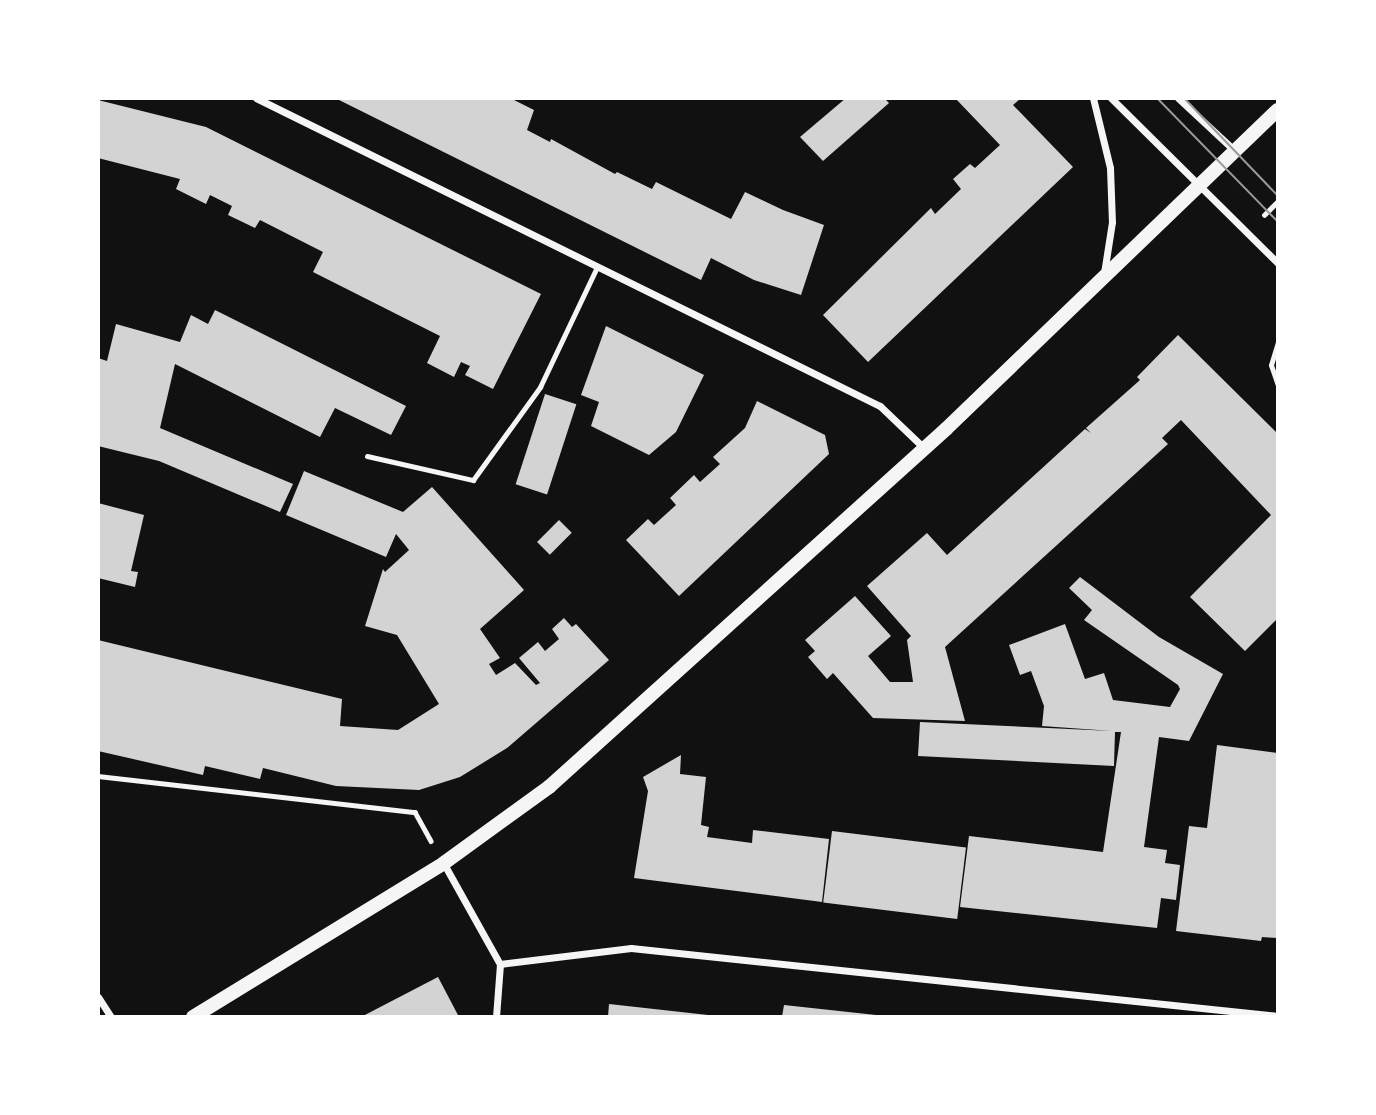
<!DOCTYPE html>
<html>
<head>
<meta charset="utf-8">
<style>
	body { margin:0 }
	#map { position:relative; width:1376px; height:1115px; overflow:hidden; background:#111; font-family:Lato,sans-serif }
	div>[style] { position:absolute }
	.building>* { inset:0; background:#d3d3d3; transform-origin:0 0 }
	.path>* { height:4.5px; margin:-2.25px; padding:0 2.25px; transform-origin:2.25px; border-radius:2.25px; background:#f5f5f5 }
	.service>* { height:5px; margin:-2.5px; padding:0 2.5px; transform-origin:2.5px; border-radius:2.5px; background:#f5f5f5 }
	.minor>* { height:7px; margin:-3.5px; padding:0 3.5px; transform-origin:3.5px; border-radius:3.5px; background:#f5f5f5 }
	.secondary>* { height:14px; margin:-7px; padding:0 7px; transform-origin:7px; border-radius:7px; background:#f5f5f5 }
	.tram>* { height:2px; margin:-1px; padding:0 1px; transform-origin:1px; border-radius:1px; background:#9a9a9a }
	span { translate:-50% -50%; white-space:nowrap; text-align:center; line-height:1.15; -webkit-text-stroke:7px #fff; paint-order:stroke }
	.frame { position:absolute; inset:0; border:100px solid #fff; pointer-events:none }
</style>
</head>
<body>
<div id="map">
	<div class="building">
		<i style="clip-path:polygon(335px 98px,510px 98px,534px 110px,527px 130px,550px 142px,551px 139px,615px 174px,617px 172px,652px 189px,656px 182px,731px 219px,745px 192px,783px 210px,824px 225px,801px 295px,754px 280px,711px 258px,701px 280px)"></i>
		<i style="clip-path:polygon(846px 98px,884px 98px,889px 103px,823px 161px,800px 137px)"></i>
		<i style="clip-path:polygon(955px 98px,1021px 98px,1013px 105px,1073px 167px,868px 362px,823px 315px,931px 208px,935px 214px,961px 189px,953px 179px,970px 164px,975px 168px,1000px 145px)"></i>
		<i style="clip-path:polygon(98px 100px,206px 127px,541px 294px,493px 389px,465px 375px,470px 366px,461px 362px,454px 377px,427px 363px,440px 336px,313px 272px,323px 252px,260px 220px,255px 228px,228px 215px,232px 206px,210px 195px,206px 204px,176px 189px,180px 179px,98px 158px)"></i>
		<i style="clip-path:polygon(215px 310px,406px 406px,391px 435px,335px 408px,320px 437px,175px 364px,160px 428px,293px 484px,280px 512px,159px 461px,98px 446px,98px 358px,107px 361px,116px 324px,180px 342px,191px 315px,208px 324px)"></i>
		<i style="clip-path:polygon(606px 326px,704px 375px,676px 432px,649px 455px,591px 426px,599px 402px,581px 395px)"></i>
		<i style="clip-path:polygon(1178px 335px,1278px 434px,1278px 618px,1245px 651px,1190px 597px,1271px 515px,1181px 420px,1162px 438px,1168px 444px,945px 647px,965px 721px,873px 718px,833px 673px,827px 679px,808px 657px,815px 651px,805px 640px,855px 596px,891px 636px,868px 656px,890px 682px,913px 682px,907px 640px,911px 636px,867px 586px,927px 533px,947px 555px,1085px 429px,1091px 433px,1086px 428px,1140px 380px,1137px 377px)"></i>
		<i style="left:545px;top:394px;width:33px;height:95px;rotate:18deg"></i>
		<i style="clip-path:polygon(757px 401px,825px 435px,829px 454px,679px 596px,626px 540px,648px 519px,654px 525px,676px 505px,670px 498px,694px 475px,700px 482px,720px 464px,713px 457px,745px 428px)"></i>
		<i style="clip-path:polygon(304px 471px,403px 512px,432px 487px,524px 590px,480px 629px,500px 658px,489px 664px,496px 675px,515px 663px,536px 685px,540px 683px,519px 658px,538px 642px,545px 651px,559px 639px,552px 629px,564px 618px,572px 627px,576px 624px,609px 660px,507px 748px,460px 777px,419px 790px,336px 786px,263px 768px,260px 779px,205px 766px,203px 775px,98px 751px,98px 640px,342px 699px,340px 726px,398px 730px,439px 704px,397px 635px,365px 626px,383px 569px,385px 572px,409px 550px,396px 534px,386px 557px,286px 515px)"></i>
		<i style="clip-path:polygon(98px 503px,144px 515px,131px 571px,138px 572px,135px 587px,98px 578px)"></i>
		<i style="left:559px;top:520px;width:18px;height:31px;rotate:45deg"></i>
		<i style="clip-path:polygon(1080px 577px,1159px 637px,1223px 674px,1189px 741px,1159px 737px,1144px 847px,1167px 850px,1165px 863px,1180px 865px,1176px 900px,1161px 898px,1157px 928px,960px 907px,969px 836px,1103px 852px,1121px 732px,1115px 732px,1114px 766px,918px 756px,920px 722px,1112px 731px,1042px 726px,1044px 706px,1031px 671px,1020px 675px,1009px 645px,1065px 624px,1085px 679px,1104px 673px,1113px 700px,1170px 707px,1180px 689px,1178px 685px,1084px 620px,1092px 610px,1069px 588px)"></i>
		<i style="clip-path:polygon(1217px 745px,1278px 753px,1277px 938px,1262px 937px,1261px 941px,1176px 931px,1189px 826px,1207px 828px)"></i>
		<i style="clip-path:polygon(681px 755px,680px 774px,706px 777px,701px 825px,709px 827px,707px 837px,752px 843px,753px 830px,829px 839px,822px 902px,634px 878px,648px 791px,643px 777px)"></i>
		<i style="left:832px;top:831px;width:135px;height:72px;rotate:7deg"></i>
		<i style="clip-path:polygon(438px 977px,459px 1017px,361px 1017px)"></i>
		<i style="clip-path:polygon(609px 1004px,708px 1015px,708px 1017px,608px 1017px)"></i>
		<i style="clip-path:polygon(784px 1005px,876px 1015px,876px 1017px,782px 1017px)"></i>
	</div>
	<div class="path">
		<i style="left:1264px;top:215px;width:20px;rotate:-45deg"></i>
		<i style="left:98px;top:776px;width:319px;rotate:6.5deg"></i>
		<i style="left:415px;top:812px;width:33px;rotate:61deg"></i>
	</div>
	<div class="service">
		<i style="left:1278px;top:342px;width:24px;rotate:107deg"></i>
		<i style="left:1271px;top:365px;width:21px;rotate:71deg"></i>
		<i style="left:367px;top:456px;width:109px;rotate:12.8deg"></i>
		<i style="left:473px;top:480px;width:115px;rotate:-54.2deg"></i>
		<i style="left:540px;top:387px;width:133px;rotate:-64.6deg"></i>
	</div>
	<div class="minor">
		<i style="left:256px;top:98px;width:696px;rotate:26.27deg"></i>
		<i style="left:880px;top:406px;width:61px;rotate:43.7deg"></i>
		<i style="left:1093px;top:98px;width:72px;rotate:76.3deg"></i>
		<i style="left:1110px;top:168px;width:54px;rotate:87.9deg"></i>
		<i style="left:1112px;top:222px;width:52px;rotate:98.9deg"></i>
		<i style="left:1111px;top:98px;width:235px;rotate:44.7deg"></i>
		<i style="left:1178px;top:98px;width:78px;rotate:42.9deg"></i>
		<i style="left:444px;top:864px;width:115px;rotate:60.8deg"></i>
		<i style="left:500px;top:964px;width:53px;rotate:94.3deg"></i>
		<i style="left:500px;top:964px;width:132px;rotate:-7deg"></i>
		<i style="left:631px;top:948px;width:651px;rotate:6deg"></i>
		<i style="left:98px;top:997px;width:24px;rotate:57deg"></i>
	</div>
	<div class="secondary">
		<i style="left:193px;top:1017px;width:294px;rotate:-31.5deg"></i>
		<i style="left:444px;top:863px;width:130px;rotate:-35.9deg"></i>
		<i style="left:549px;top:787px;width:535px;rotate:-42.04deg"></i>
		<i style="left:946px;top:429px;width:460px;rotate:-43.9deg"></i>
	</div>
	<div class="tram">
		<i style="left:1157px;top:98px;width:173px;rotate:45.7deg"></i>
		<i style="left:1184px;top:98px;width:136px;rotate:46.2deg"></i>
	</div>
	<div class="frame"></div>
</div>
</body>
</html>
